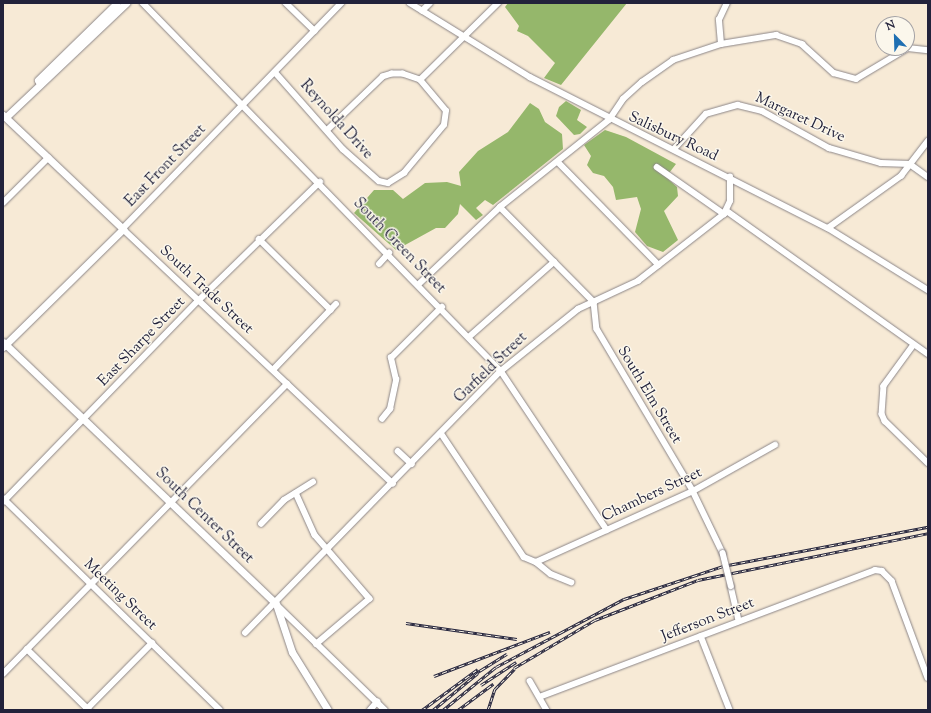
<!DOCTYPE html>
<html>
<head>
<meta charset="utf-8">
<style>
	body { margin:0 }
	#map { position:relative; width:931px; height:713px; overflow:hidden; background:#f7ead6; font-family:"Sorts Mill Goudy",serif }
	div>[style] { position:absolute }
	.forest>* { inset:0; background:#95b76b }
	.roads { filter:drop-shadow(0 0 1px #8c8688) drop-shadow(0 0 1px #8c8688) }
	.minor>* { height:5.5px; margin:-2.75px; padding:0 2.75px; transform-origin:2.75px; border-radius:2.75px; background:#fff }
	.major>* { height:7px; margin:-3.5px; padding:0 3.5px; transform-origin:3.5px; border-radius:3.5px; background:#fff }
	.rail>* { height:3px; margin-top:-1.5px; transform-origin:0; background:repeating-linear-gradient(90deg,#fbf7ec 0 4.5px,#22223b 0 9px); box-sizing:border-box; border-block:1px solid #22223b }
	.bridges { filter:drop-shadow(0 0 1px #8c8688) drop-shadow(0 0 1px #8c8688) }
	.minor-bridge>* { height:5.5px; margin:-2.75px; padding:0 2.75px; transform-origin:2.75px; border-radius:2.75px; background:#fff }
	span { translate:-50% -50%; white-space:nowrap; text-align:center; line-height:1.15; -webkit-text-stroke:3px #fbf7ec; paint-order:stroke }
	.street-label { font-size:15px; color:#22223b }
	.frame { position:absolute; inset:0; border:4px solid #22223b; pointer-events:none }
	.north { position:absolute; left:875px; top:16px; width:40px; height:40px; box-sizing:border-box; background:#fbf7ec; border:1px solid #a4a2a5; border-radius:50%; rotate:337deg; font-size:11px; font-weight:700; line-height:16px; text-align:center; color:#22223b }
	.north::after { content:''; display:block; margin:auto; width:14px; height:18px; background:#1f6fb2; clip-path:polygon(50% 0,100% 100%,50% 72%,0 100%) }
</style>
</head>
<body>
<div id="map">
	<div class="forest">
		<i style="clip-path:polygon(508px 3px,627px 3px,561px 85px,544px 78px,555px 63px,528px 36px,517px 31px,519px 26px,505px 7px)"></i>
		<i style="clip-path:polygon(566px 101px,581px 110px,577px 120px,587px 127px,580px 134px,574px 135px,556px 116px,559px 107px)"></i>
		<i style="clip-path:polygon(530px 103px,539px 109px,545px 122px,562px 134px,563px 149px,493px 205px,485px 200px,476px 208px,483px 215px,476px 220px,460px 204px,458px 214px,445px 228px,436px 228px,396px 250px,354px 213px,374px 190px,393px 190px,403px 199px,425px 183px,447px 182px,461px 186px,459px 172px,478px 151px,508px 132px)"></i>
		<i style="clip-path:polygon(605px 130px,626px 137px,676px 164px,666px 177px,677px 187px,678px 196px,664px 211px,678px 240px,663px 252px,647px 246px,635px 232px,641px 209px,637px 197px,616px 200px,613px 187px,604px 176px,593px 173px,587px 165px,591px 156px,584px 145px)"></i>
	</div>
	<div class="roads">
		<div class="minor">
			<i style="left:143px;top:3px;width:513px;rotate:45.79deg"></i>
			<i style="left:501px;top:371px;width:191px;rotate:56.3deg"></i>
			<i style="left:286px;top:3px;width:40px;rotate:44deg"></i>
			<i style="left:342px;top:3px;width:315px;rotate:134.1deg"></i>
			<i style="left:123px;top:229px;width:371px;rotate:43.3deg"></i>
			<i style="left:410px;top:3px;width:141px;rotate:31.7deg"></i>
			<i style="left:530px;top:77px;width:334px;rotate:26.9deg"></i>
			<i style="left:828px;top:228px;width:118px;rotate:31.8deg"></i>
			<i style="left:422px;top:11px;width:11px;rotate:-45deg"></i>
			<i style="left:721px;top:44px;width:24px;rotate:-95deg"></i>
			<i style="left:719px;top:20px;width:19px;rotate:-65deg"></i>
			<i style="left:275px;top:72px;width:103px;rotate:48.6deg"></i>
			<i style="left:343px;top:149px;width:48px;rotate:41.6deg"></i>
			<i style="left:379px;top:181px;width:9px;rotate:13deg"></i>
			<i style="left:388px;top:183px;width:19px;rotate:-32deg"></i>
			<i style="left:404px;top:173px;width:62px;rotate:-50.2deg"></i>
			<i style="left:444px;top:125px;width:14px;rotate:-82deg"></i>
			<i style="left:446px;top:111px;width:40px;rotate:-130deg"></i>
			<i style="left:420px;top:80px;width:18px;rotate:-161deg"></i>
			<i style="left:403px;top:74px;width:11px;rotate:180deg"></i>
			<i style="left:392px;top:74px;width:9px;rotate:162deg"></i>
			<i style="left:383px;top:77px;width:76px;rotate:136.1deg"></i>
			<i style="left:420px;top:80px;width:110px;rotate:-44.6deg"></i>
			<i style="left:674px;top:149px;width:47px;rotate:-47.6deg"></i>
			<i style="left:706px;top:114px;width:33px;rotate:-16deg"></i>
			<i style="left:738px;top:105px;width:25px;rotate:14deg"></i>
			<i style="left:762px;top:111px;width:77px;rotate:28.9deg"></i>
			<i style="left:829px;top:148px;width:54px;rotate:16.1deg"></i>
			<i style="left:881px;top:163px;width:29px;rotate:2deg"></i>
			<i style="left:910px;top:164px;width:22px;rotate:36deg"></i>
			<i style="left:558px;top:162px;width:144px;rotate:45.6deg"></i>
			<i style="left:657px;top:167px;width:82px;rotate:35deg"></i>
			<i style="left:3px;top:203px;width:64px;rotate:-45deg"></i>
			<i style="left:500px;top:207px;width:134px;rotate:45.3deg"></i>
			<i style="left:594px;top:302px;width:27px;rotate:84deg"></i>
			<i style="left:597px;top:329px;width:188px;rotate:59.3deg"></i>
			<i style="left:693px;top:491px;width:69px;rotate:64.2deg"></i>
			<i style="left:727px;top:211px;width:247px;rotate:35.4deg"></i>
			<i style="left:828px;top:228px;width:90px;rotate:-35.5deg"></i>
			<i style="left:901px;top:176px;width:44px;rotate:-52.4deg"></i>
			<i style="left:259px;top:239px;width:101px;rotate:44.6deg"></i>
			<i style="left:379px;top:264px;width:15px;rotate:-48deg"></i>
			<i style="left:419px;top:284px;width:112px;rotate:-43.5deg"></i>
			<i style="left:500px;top:207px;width:139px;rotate:-38.6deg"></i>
			<i style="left:609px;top:120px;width:25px;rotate:-56deg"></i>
			<i style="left:623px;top:99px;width:25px;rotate:-42deg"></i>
			<i style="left:642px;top:82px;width:38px;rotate:-35deg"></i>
			<i style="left:673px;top:60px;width:51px;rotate:-18.4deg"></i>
			<i style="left:721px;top:44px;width:56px;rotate:-9.3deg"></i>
			<i style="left:776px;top:35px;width:28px;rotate:19deg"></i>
			<i style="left:802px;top:44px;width:43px;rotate:42.2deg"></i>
			<i style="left:834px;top:73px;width:23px;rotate:15deg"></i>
			<i style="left:856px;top:79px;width:61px;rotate:-30.8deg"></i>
			<i style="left:908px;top:48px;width:20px;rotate:6deg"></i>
			<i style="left:470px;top:336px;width:112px;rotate:-41.4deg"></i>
			<i style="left:914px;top:345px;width:51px;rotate:126.2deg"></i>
			<i style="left:884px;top:386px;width:28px;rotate:94deg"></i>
			<i style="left:882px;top:414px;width:8px;rotate:67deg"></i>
			<i style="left:885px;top:421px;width:60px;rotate:44.3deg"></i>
			<i style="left:273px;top:370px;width:91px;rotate:-46.3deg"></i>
			<i style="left:382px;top:419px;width:13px;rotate:-51deg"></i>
			<i style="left:390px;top:409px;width:30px;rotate:-78deg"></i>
			<i style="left:396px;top:380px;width:23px;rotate:-103deg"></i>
			<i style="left:391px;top:358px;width:72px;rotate:-45deg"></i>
			<i style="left:441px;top:433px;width:149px;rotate:56.2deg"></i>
			<i style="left:524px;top:557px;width:13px;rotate:23deg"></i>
			<i style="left:398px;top:451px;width:19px;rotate:43deg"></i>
			<i style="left:296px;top:493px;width:46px;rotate:65.7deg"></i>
			<i style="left:315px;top:535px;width:84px;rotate:49.3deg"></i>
			<i style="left:370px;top:599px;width:70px;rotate:139.7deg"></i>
			<i style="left:3px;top:498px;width:303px;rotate:44.3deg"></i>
			<i style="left:3px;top:502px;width:281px;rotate:-45.9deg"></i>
			<i style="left:199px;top:300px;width:169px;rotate:-44.3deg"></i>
			<i style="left:261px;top:524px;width:33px;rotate:-46deg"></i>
			<i style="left:284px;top:500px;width:34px;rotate:-32deg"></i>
			<i style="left:536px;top:562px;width:172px;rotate:-24.3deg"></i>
			<i style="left:693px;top:491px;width:94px;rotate:-29.3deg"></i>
			<i style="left:536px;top:562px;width:19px;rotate:39deg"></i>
			<i style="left:551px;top:574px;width:22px;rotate:22deg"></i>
			<i style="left:731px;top:586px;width:36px;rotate:77deg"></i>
			<i style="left:276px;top:604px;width:152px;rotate:44.2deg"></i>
			<i style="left:245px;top:633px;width:366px;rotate:-45.7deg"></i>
			<i style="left:501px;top:371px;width:99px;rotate:-38.8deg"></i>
			<i style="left:578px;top:309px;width:66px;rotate:-25deg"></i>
			<i style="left:638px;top:281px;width:109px;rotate:-37.9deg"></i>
			<i style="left:724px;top:214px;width:14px;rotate:-65deg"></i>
			<i style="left:730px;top:201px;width:24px;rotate:-90deg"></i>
			<i style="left:701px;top:636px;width:79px;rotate:68.6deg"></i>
			<i style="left:27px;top:649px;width:87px;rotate:44.5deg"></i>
			<i style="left:3px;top:674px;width:406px;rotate:-45.6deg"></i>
			<i style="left:530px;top:681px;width:34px;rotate:60deg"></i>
			<i style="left:542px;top:696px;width:356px;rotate:-20.7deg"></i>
			<i style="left:875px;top:570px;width:7px;rotate:8deg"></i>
			<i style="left:882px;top:571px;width:14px;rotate:45deg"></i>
			<i style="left:892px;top:581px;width:103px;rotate:69.6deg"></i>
			<i style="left:86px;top:710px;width:94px;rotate:-45.4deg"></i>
			<i style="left:370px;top:710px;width:11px;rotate:-49deg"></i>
		</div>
		<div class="major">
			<i style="left:40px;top:84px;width:4px;rotate:-117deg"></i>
			<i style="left:38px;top:80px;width:110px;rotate:-44.3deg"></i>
			<i style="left:3px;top:115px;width:166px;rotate:43.5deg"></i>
			<i style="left:123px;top:229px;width:168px;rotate:135.5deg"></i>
			<i style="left:6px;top:117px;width:166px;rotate:-43.5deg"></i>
			<i style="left:3px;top:342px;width:378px;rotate:43.8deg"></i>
			<i style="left:276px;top:604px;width:51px;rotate:71.6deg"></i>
			<i style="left:292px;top:652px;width:68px;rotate:58.2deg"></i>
		</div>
	</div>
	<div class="rail">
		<i style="left:406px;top:623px;width:112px;rotate:8.2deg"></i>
		<i style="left:514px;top:668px;width:94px;rotate:-30.7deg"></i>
		<i style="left:595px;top:620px;width:110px;rotate:-21.2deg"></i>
		<i style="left:698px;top:580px;width:235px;rotate:-11.5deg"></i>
		<i style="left:473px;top:675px;width:40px;rotate:-32deg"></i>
		<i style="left:434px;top:676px;width:124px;rotate:-20.8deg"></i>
		<i style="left:481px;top:685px;width:42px;rotate:-33.3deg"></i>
		<i style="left:422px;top:710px;width:69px;rotate:-36.2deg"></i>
		<i style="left:433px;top:710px;width:58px;rotate:-39.4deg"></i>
		<i style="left:443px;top:710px;width:68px;rotate:-39.1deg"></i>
		<i style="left:496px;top:667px;width:145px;rotate:-28deg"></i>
		<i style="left:624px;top:599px;width:104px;rotate:-18.4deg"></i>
		<i style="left:723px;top:566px;width:209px;rotate:-10.8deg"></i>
		<i style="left:458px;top:710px;width:44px;rotate:-36.6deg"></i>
		<i style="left:488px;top:710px;width:22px;rotate:-72deg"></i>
		<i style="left:495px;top:689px;width:28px;rotate:-46deg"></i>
	</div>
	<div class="bridges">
		<div class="minor-bridge">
			<i style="left:723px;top:553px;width:34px;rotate:76deg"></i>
		</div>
	</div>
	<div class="street-label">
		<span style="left:800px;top:118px;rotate:25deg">Margaret Drive</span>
		<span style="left:336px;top:120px;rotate:48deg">Reynolda Drive</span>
		<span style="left:673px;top:137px;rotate:25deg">Salisbury Road</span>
		<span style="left:166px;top:166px;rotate:-46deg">East Front Street</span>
		<span style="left:399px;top:246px;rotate:46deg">South Green Street</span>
		<span style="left:206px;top:290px;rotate:43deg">South Trade Street</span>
		<span style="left:142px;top:342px;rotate:-46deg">East Sharpe Street</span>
		<span style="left:491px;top:368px;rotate:-44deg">Garfield Street</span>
		<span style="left:649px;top:395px;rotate:59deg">South Elm Street</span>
		<span style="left:652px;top:495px;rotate:-25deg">Chambers Street</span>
		<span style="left:204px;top:516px;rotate:44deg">South Center Street</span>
		<span style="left:120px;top:595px;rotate:44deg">Meeting Street</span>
		<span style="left:708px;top:620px;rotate:-21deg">Jefferson Street</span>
	</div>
	<div class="frame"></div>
	<div class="north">N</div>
</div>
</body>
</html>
